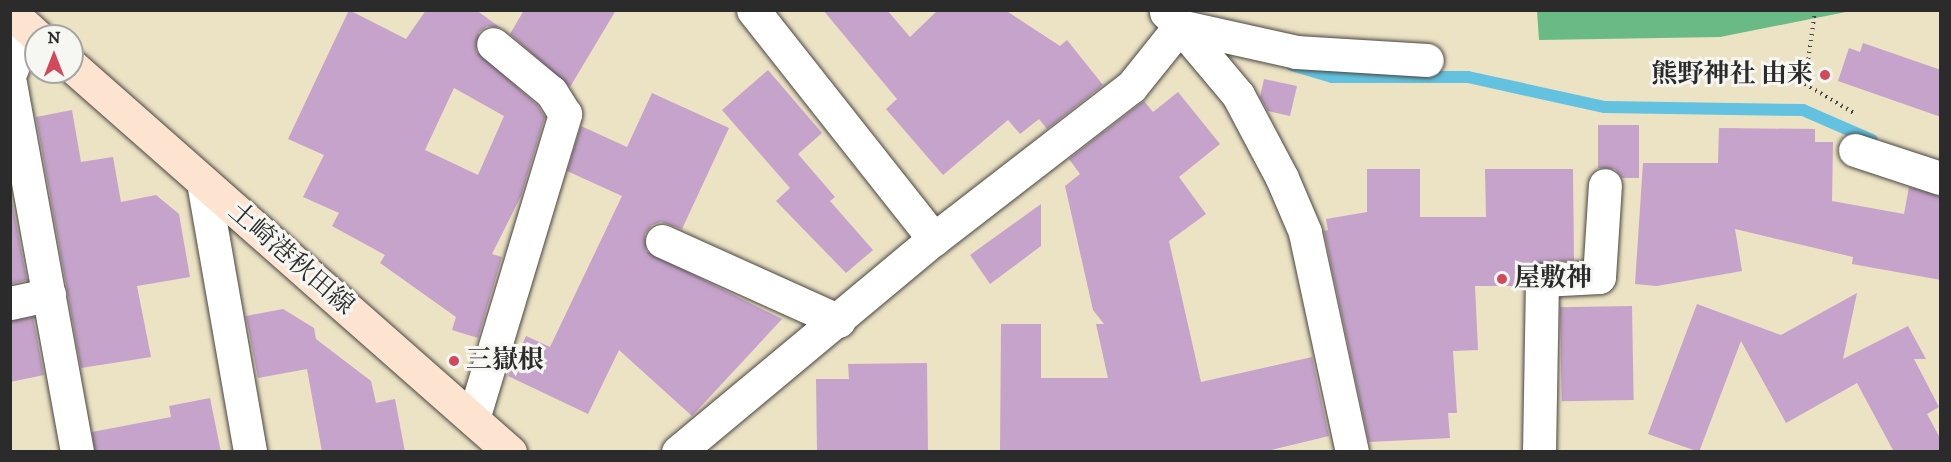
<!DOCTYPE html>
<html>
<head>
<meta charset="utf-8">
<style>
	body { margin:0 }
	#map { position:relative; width:1951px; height:462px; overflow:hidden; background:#ece2c4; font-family:"IM FELL DW Pica","Noto Serif JP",serif }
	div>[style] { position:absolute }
	.forest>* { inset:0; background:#69ba85 }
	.stream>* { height:12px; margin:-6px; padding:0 6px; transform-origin:6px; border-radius:6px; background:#62c2e0 }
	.building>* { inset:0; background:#c6a3ca; transform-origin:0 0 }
	.path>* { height:4px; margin-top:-2px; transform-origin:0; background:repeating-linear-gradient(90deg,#484642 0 1.5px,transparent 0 6px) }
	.roads { filter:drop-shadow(0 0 2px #484642) drop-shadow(0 0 2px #484642) }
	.minor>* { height:33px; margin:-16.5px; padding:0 16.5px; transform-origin:16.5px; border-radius:16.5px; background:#fff }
	.secondary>* { height:33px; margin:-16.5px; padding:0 16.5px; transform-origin:16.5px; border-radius:16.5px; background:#fde4d1 }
	.dots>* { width:16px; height:16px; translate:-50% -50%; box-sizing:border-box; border:3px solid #f6f6f2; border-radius:50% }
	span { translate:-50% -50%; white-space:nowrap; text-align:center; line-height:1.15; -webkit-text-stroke:6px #f6f6f2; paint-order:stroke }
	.poi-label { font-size:26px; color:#2b2b2b; font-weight:700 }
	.right { translate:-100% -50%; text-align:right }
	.left { translate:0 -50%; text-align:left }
	.street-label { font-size:26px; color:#2b2b2b }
	.frame { position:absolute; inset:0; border:12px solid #2b2b2b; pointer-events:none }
	.north { position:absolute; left:24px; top:24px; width:60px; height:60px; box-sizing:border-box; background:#f6f6f2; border:2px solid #a5a5a2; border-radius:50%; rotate:0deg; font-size:16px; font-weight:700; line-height:24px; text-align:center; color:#2b2b2b }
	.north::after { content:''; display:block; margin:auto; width:21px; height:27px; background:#d1495b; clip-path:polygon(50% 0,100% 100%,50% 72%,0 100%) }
</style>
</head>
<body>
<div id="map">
	<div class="forest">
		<i style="clip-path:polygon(1537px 11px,1537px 10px,1851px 11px,1720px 37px,1539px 40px)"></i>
	</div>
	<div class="stream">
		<i style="left:1292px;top:65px;width:42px;rotate:16.7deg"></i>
		<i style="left:1332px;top:77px;width:136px"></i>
		<i style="left:1468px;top:77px;width:140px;rotate:12.4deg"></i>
		<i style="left:1605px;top:107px;width:198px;rotate:0.9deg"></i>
		<i style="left:1803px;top:110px;width:75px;rotate:23.5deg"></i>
	</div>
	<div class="building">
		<i style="clip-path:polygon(evenodd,349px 10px,406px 39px,426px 10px,476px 10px,501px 28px,487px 26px,479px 32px,476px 51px,537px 105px,545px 117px,521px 196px,492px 254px,502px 257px,478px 338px,452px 330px,456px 317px,380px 263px,385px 255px,332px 226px,339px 213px,303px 197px,324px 155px,288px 139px,349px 10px,454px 88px,504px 116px,478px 175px,425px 150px,454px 88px)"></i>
		<i style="clip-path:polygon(524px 10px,616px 10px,570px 87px,510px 34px)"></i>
		<i style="clip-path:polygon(823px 10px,887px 10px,910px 37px,938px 10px,1005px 10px,1060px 46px,1067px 40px,1103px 85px,1047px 129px,1039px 119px,1020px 134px,1008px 120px,943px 175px,886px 109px,897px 99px)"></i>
		<i style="clip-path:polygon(1863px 43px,1941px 70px,1941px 117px,1838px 81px,1849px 48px,1860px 52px)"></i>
		<i style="clip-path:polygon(768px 70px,822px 133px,798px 154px,835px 197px,830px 201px,873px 250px,846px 273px,776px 201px,790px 188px,722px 110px)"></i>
		<i style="clip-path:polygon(1264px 79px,1297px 86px,1290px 116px,1268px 111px,1260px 97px)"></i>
		<i style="clip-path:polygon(1178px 92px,1220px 144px,1179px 177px,1206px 214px,1169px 241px,1201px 382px,1312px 357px,1329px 436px,1263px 452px,1000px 452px,1001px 324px,1041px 324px,1041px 378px,1108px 378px,1096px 324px,1104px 324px,1093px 310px,1065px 186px,1080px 174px,1069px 159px,1144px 101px,1153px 112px)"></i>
		<i style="clip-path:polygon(652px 93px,729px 128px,682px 229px,661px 222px,652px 225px,645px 234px,646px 251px,782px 319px,692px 416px,619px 350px,588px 414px,508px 376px,526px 336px,550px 347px,622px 196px,567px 171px,581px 126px,627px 147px)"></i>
		<i style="clip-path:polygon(72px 110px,81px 162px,113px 157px,121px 202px,156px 195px,179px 214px,190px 277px,137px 286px,151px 357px,81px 368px,36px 117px)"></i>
		<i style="clip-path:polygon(1598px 125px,1639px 125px,1639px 178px,1622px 178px,1615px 169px,1598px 168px)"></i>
		<i style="clip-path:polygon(1719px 128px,1815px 129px,1815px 142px,1833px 142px,1832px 201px,1904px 214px,1909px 187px,1941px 196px,1941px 280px,1852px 264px,1853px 257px,1735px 229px,1742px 271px,1657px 286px,1635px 284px,1643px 163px,1718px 163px)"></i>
		<i style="clip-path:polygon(1367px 169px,1420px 169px,1420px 217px,1486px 217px,1485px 169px,1573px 169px,1574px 260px,1533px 264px,1525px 271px,1523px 286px,1475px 286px,1478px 350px,1453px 351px,1457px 413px,1448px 413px,1450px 438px,1369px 442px,1324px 231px,1328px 230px,1326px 219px,1367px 212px)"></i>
		<i style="clip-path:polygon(10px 191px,27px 280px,10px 284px)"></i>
		<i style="clip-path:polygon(1041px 204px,1041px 246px,990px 284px,970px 255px)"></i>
		<i style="clip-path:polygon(1857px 293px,1843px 359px,1908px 326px,1926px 359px,1914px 359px,1939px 407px,1927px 414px,1941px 440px,1941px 452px,1894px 452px,1857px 383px,1786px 423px,1741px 341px,1699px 452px,1648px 434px,1697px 304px,1781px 335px)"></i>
		<i style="left:1632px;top:306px;width:94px;height:72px;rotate:89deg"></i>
		<i style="clip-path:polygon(283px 309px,314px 328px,316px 339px,371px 381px,376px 403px,395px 399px,405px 452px,322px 452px,307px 369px,258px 378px,246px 316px)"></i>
		<i style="clip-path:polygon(33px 317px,44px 375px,10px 382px,10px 321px)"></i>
		<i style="clip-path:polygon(927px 363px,928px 452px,817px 452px,816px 379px,849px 379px,848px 364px)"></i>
		<i style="clip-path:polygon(210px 398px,221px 452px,95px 452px,92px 432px,171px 417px,169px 406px)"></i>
	</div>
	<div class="path">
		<i style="left:1815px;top:10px;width:75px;rotate:97.7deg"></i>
		<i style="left:1805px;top:84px;width:57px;rotate:30.6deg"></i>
	</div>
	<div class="roads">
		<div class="minor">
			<i style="left:753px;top:10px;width:292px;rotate:51.7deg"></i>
			<i style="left:10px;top:73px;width:48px;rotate:-68.2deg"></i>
			<i style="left:10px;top:83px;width:375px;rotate:79.7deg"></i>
			<i style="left:1855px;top:150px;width:89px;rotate:18.2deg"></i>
			<i style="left:203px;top:182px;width:274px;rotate:80.1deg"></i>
			<i style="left:662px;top:241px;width:194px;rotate:24.3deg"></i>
			<i style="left:10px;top:303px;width:40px;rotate:-12deg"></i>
			<i style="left:473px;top:419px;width:319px;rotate:-73.2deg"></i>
			<i style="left:565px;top:114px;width:26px;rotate:-122deg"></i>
			<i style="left:551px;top:92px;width:75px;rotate:-140.4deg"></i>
			<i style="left:678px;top:452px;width:333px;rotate:-39.8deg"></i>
			<i style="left:934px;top:239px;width:249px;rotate:-37.7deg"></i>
			<i style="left:1131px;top:87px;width:78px;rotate:-51.2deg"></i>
			<i style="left:1180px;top:26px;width:20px;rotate:-135deg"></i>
			<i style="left:1352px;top:452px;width:225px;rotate:-102.1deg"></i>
			<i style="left:1305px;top:232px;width:59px;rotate:-113.1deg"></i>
			<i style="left:1282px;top:178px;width:94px;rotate:-117.9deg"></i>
			<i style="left:1238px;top:95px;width:90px;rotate:-130deg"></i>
			<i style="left:1180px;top:26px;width:119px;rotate:12.6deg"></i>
			<i style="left:1296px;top:52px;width:131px;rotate:3.5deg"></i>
			<i style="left:1539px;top:452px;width:172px;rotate:-89deg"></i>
			<i style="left:1542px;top:280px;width:57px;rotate:-3deg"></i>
			<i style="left:1599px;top:277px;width:92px;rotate:-86.3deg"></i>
		</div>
		<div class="secondary">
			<i style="left:10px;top:12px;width:36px;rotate:42deg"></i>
			<i style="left:72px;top:66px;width:584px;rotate:41.39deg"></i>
		</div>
	</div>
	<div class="dots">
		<i style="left:1825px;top:75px;background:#d1495b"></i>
		<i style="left:1502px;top:279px;background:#d1495b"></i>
		<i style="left:454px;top:361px;background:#d1495b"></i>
	</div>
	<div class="poi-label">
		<span class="right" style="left:1813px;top:75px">熊野神社 由来</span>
		<span class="left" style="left:1514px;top:279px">屋敷神</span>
		<span class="left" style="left:466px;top:361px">三嶽根</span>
	</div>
	<div class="street-label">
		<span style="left:291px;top:259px;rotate:41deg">土崎港秋田線</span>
	</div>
	<div class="frame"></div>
	<div class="north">N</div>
</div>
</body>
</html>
